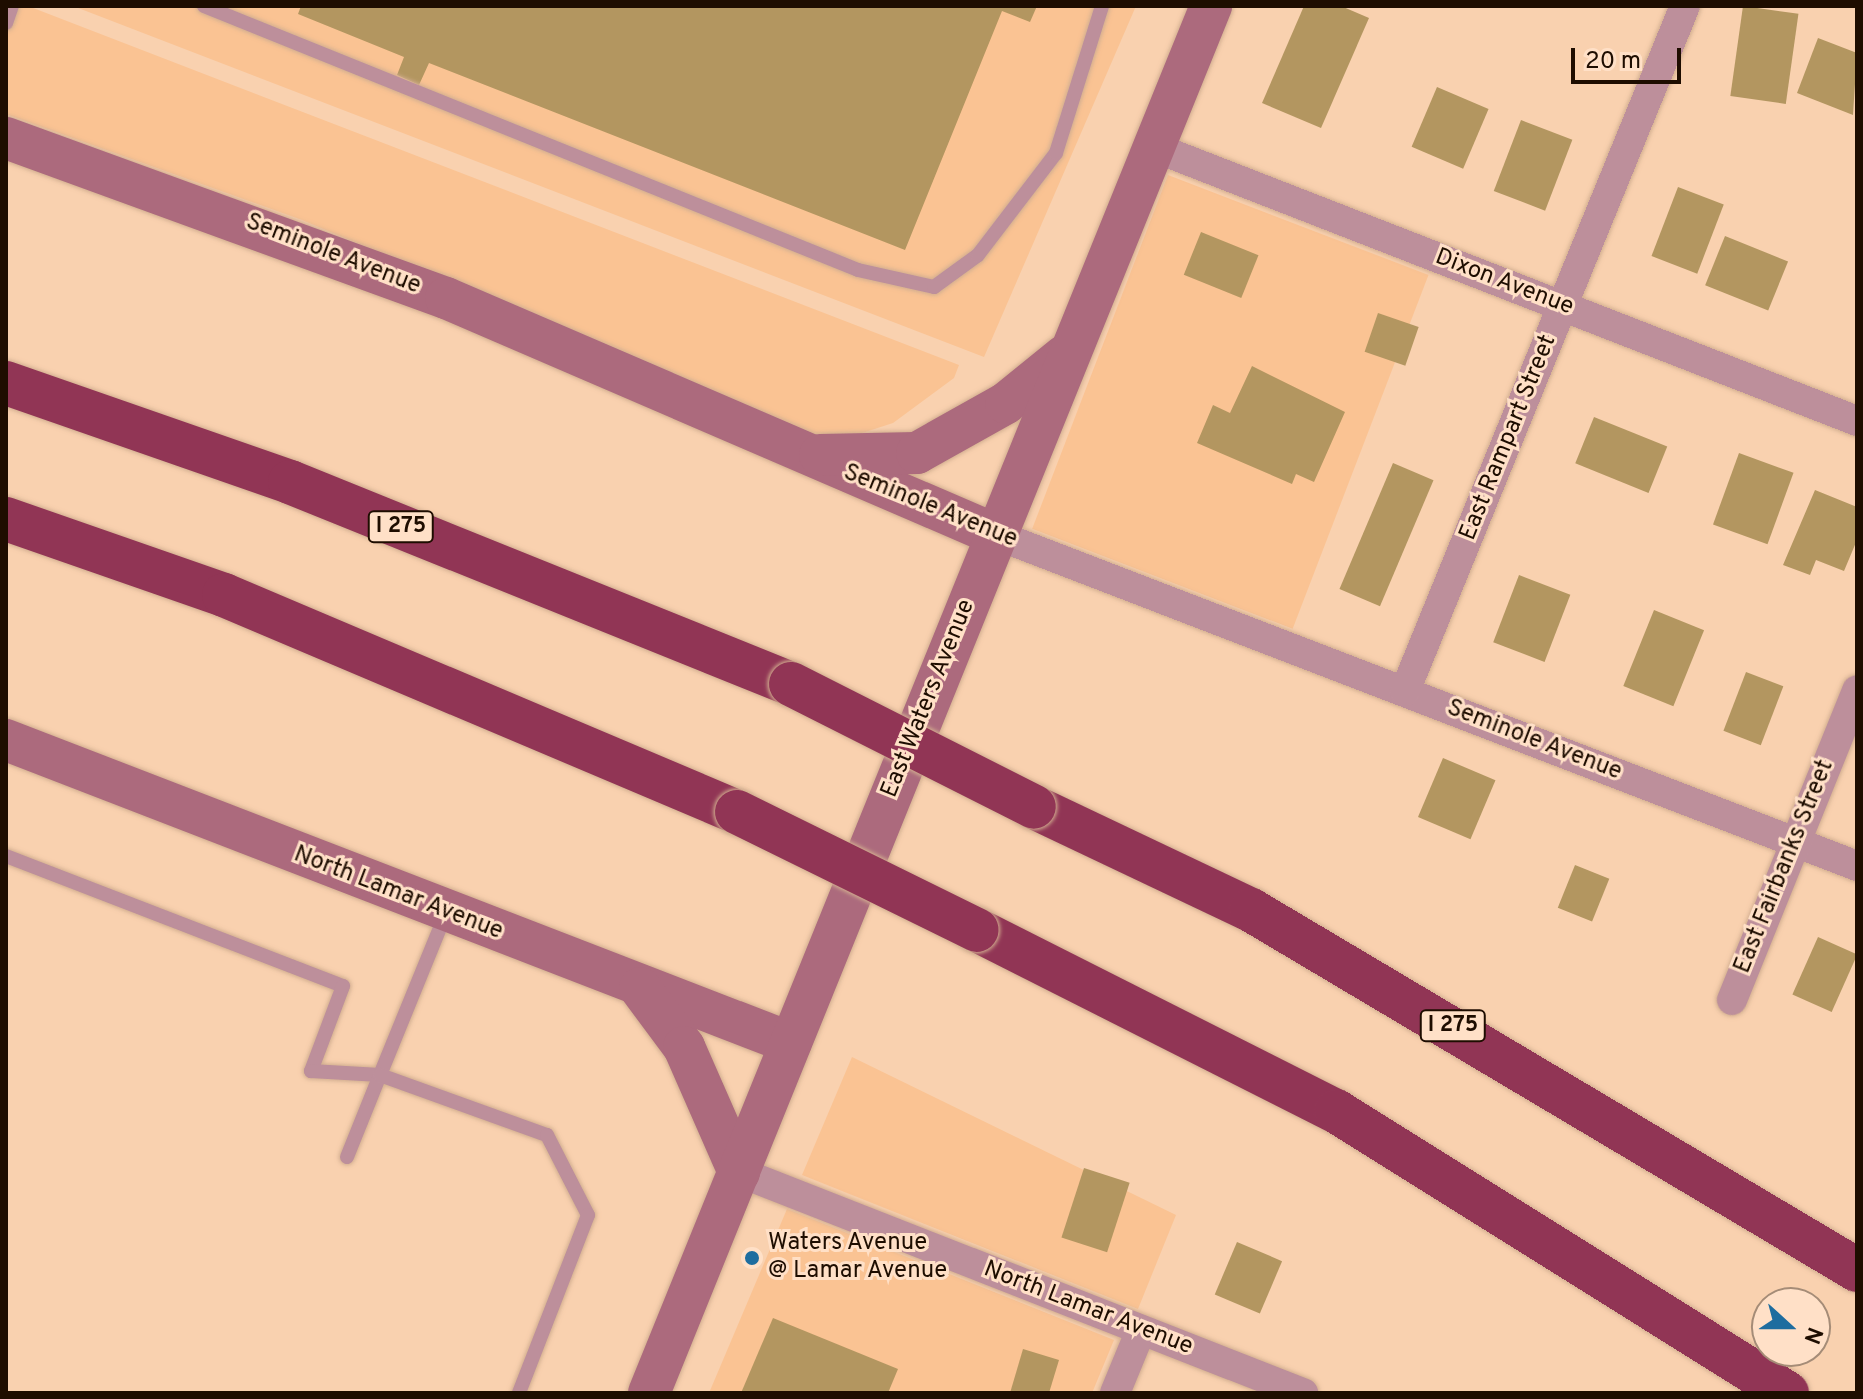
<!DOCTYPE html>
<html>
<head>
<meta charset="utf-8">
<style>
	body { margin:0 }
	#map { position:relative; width:1863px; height:1399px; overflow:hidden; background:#f9d1af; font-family:Overpass,sans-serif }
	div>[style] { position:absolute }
	.built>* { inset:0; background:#fac393; transform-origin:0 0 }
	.building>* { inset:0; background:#b39660; transform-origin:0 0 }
	.roads { filter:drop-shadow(0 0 2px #d2ae90) drop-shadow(0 0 2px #d2ae90) }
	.service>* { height:14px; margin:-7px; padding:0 7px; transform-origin:7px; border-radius:7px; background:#bd8f9b }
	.minor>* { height:30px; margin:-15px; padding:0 15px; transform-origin:15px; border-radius:15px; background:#bd8f9b }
	.secondary>* { height:42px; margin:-21px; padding:0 21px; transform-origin:21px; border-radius:21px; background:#ac6a7d }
	.motorway>* { height:44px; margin:-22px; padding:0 22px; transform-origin:22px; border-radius:22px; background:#913555 }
	.bridges { filter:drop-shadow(0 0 2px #d2ae90) drop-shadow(0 0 2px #d2ae90) }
	.motorway-bridge>* { height:44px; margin:-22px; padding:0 22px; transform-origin:22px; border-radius:22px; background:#913555 }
	.dots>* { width:22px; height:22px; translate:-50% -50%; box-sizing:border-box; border:4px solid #ffe0c7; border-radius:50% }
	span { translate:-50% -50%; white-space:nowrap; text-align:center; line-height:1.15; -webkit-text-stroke:6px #ffe0c7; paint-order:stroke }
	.shield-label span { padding:2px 6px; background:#ffe0c7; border:2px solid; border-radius:6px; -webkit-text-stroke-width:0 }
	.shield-label { font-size:22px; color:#1e0d00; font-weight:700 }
	.street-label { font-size:24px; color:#1e0d00 }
	.poi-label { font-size:24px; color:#1e0d00 }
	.left { translate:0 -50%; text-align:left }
	.frame { position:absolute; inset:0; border:8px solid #1e0d00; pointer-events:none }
	.north { position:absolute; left:1751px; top:1287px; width:80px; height:80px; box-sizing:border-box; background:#ffe0c7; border:2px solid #a58c77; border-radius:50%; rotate:111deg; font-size:22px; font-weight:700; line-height:32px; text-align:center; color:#1e0d00 }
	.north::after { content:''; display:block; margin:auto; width:28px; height:36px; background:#1e6d9f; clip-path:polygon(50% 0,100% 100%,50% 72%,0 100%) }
	.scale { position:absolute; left:1571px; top:48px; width:110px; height:36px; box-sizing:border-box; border:4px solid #1e0d00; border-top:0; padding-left:10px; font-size:24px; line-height:28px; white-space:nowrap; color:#1e0d00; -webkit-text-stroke:6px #ffe0c7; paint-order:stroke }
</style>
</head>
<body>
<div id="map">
	<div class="built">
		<i style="clip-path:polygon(6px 6px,28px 6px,959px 365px,954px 378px,893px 423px,856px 435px,813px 434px,302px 220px,6px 114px)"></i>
		<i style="clip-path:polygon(73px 6px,1136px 6px,984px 357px)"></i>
		<i style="left:1168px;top:175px;width:279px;height:379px;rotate:21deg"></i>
		<i style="clip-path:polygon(852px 1057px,1176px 1215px,1138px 1309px,802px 1175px)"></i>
		<i style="clip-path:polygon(787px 1209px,1114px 1340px,1092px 1393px,709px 1393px)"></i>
	</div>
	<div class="building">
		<i style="clip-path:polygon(301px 6px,1037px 6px,1030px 22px,1002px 11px,905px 250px,429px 63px,419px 85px,397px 75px,404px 57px,298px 14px)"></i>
		<i style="clip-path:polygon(1304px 6px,1341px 6px,1369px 18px,1321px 128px,1262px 103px)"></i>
		<i style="left:1743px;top:6px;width:56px;height:91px;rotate:8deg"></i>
		<i style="clip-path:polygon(1818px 38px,1857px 53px,1853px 115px,1797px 93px)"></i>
		<i style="left:1437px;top:87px;width:56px;height:65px;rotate:23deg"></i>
		<i style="left:1521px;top:120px;width:55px;height:76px;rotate:21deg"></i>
		<i style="left:1678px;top:187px;width:49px;height:74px;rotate:21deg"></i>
		<i style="left:1201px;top:232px;width:62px;height:46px;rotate:22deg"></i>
		<i style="left:1725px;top:236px;width:68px;height:53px;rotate:22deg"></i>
		<i style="left:1378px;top:313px;width:43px;height:41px;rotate:19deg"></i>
		<i style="clip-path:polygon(1252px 366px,1345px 412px,1314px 482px,1296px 474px,1292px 484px,1197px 443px,1213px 405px,1230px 413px)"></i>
		<i style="left:1594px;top:417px;width:79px;height:50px;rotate:22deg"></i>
		<i style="left:1739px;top:453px;width:58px;height:76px;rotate:20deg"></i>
		<i style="left:1393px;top:463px;width:44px;height:137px;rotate:23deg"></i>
		<i style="clip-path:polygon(1815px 490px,1857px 507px,1857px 540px,1844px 571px,1816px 560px,1810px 575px,1783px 565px)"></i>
		<i style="left:1519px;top:575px;width:55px;height:72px;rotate:21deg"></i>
		<i style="left:1654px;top:610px;width:54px;height:82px;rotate:22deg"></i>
		<i style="left:1746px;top:672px;width:40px;height:63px;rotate:21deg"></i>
		<i style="left:1443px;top:758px;width:57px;height:64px;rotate:23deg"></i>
		<i style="left:1575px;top:865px;width:37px;height:46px;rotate:22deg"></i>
		<i style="left:1818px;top:937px;width:43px;height:63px;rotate:24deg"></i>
		<i style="left:1084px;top:1168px;width:48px;height:73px;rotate:18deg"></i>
		<i style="left:1237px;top:1242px;width:49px;height:57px;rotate:23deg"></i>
		<i style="clip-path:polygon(773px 1318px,898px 1369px,888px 1393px,741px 1393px)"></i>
		<i style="clip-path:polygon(1023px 1349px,1059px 1360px,1049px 1393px,1010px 1393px)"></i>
	</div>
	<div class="roads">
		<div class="service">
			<i style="left:204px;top:6px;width:705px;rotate:21.98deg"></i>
			<i style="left:858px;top:270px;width:78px;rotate:12.6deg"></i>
			<i style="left:934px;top:287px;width:54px;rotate:-36deg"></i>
			<i style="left:978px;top:255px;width:128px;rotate:-52.6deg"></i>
			<i style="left:1056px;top:153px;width:154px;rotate:-72.6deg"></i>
			<i style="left:6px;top:23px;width:18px;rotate:-71deg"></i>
			<i style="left:6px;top:856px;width:361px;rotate:21.1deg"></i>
			<i style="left:343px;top:986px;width:91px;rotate:110.6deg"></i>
			<i style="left:311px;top:1071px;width:69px;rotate:3.3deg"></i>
			<i style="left:380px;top:1075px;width:175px;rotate:-67.8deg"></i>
			<i style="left:347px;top:1157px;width:88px;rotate:-68.1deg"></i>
			<i style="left:380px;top:1075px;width:177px;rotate:19.8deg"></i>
			<i style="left:547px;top:1135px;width:90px;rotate:62.9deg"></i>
			<i style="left:588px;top:1215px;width:191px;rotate:111.2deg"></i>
		</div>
		<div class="minor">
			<i style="left:1151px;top:146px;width:758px;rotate:21.28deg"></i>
			<i style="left:994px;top:534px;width:925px;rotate:21.04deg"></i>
			<i style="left:1405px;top:691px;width:740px;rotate:-67.77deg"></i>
			<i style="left:1732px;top:1000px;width:334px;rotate:-68deg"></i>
			<i style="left:739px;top:1172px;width:606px;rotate:21.4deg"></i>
			<i style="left:1115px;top:1393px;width:68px;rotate:-67.6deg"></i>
		</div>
		<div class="secondary">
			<i style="left:6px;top:138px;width:468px;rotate:20deg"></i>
			<i style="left:446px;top:298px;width:597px;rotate:23.3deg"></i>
			<i style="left:820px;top:455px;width:97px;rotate:-1.2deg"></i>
			<i style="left:917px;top:453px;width:102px;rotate:-29.3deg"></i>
			<i style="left:1006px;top:403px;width:75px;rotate:-39deg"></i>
			<i style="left:6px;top:740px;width:841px;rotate:21.11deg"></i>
			<i style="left:640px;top:988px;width:74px;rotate:53.3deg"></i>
			<i style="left:684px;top:1047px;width:137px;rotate:66.3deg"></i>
			<i style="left:649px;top:1393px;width:1497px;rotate:-67.94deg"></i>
		</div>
		<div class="motorway">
			<i style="left:6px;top:383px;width:301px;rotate:19.2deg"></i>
			<i style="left:290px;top:482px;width:540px;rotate:21.96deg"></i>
			<i style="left:6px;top:519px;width:231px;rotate:19.2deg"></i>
			<i style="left:224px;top:595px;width:557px;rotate:22.93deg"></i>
			<i style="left:1034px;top:807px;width:240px;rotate:25.4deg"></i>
			<i style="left:1251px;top:910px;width:705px;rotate:30.71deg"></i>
			<i style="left:977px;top:930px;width:402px;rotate:26.8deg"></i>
			<i style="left:1336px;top:1111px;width:532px;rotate:32.02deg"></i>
		</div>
	</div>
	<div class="bridges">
		<div class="motorway-bridge">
			<i style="left:791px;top:684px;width:272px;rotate:26.8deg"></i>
			<i style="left:737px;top:812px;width:267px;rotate:26.2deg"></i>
		</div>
	</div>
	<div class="dots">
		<i style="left:752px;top:1258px;background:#1e6d9f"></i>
	</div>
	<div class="shield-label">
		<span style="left:401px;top:527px">I 275</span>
		<span style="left:1453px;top:1026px">I 275</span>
	</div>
	<div class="street-label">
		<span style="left:333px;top:255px;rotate:21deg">Seminole Avenue</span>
		<span style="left:1504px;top:283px;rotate:21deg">Dixon Avenue</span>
		<span style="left:1509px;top:438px;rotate:-68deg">East Rampart Street</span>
		<span style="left:930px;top:507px;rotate:22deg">Seminole Avenue</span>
		<span style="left:929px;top:699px;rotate:-68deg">East Waters Avenue</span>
		<span style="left:1534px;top:741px;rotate:21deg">Seminole Avenue</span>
		<span style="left:1785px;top:867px;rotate:-68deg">East Fairbanks Street</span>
		<span style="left:398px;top:894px;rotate:21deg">North Lamar Avenue</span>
		<span style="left:1088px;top:1309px;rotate:21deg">North Lamar Avenue</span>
	</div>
	<div class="poi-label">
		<span class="left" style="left:768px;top:1258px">Waters Avenue<br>@ Lamar Avenue</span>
	</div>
	<div class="frame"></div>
	<div class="north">N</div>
	<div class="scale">20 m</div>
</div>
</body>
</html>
